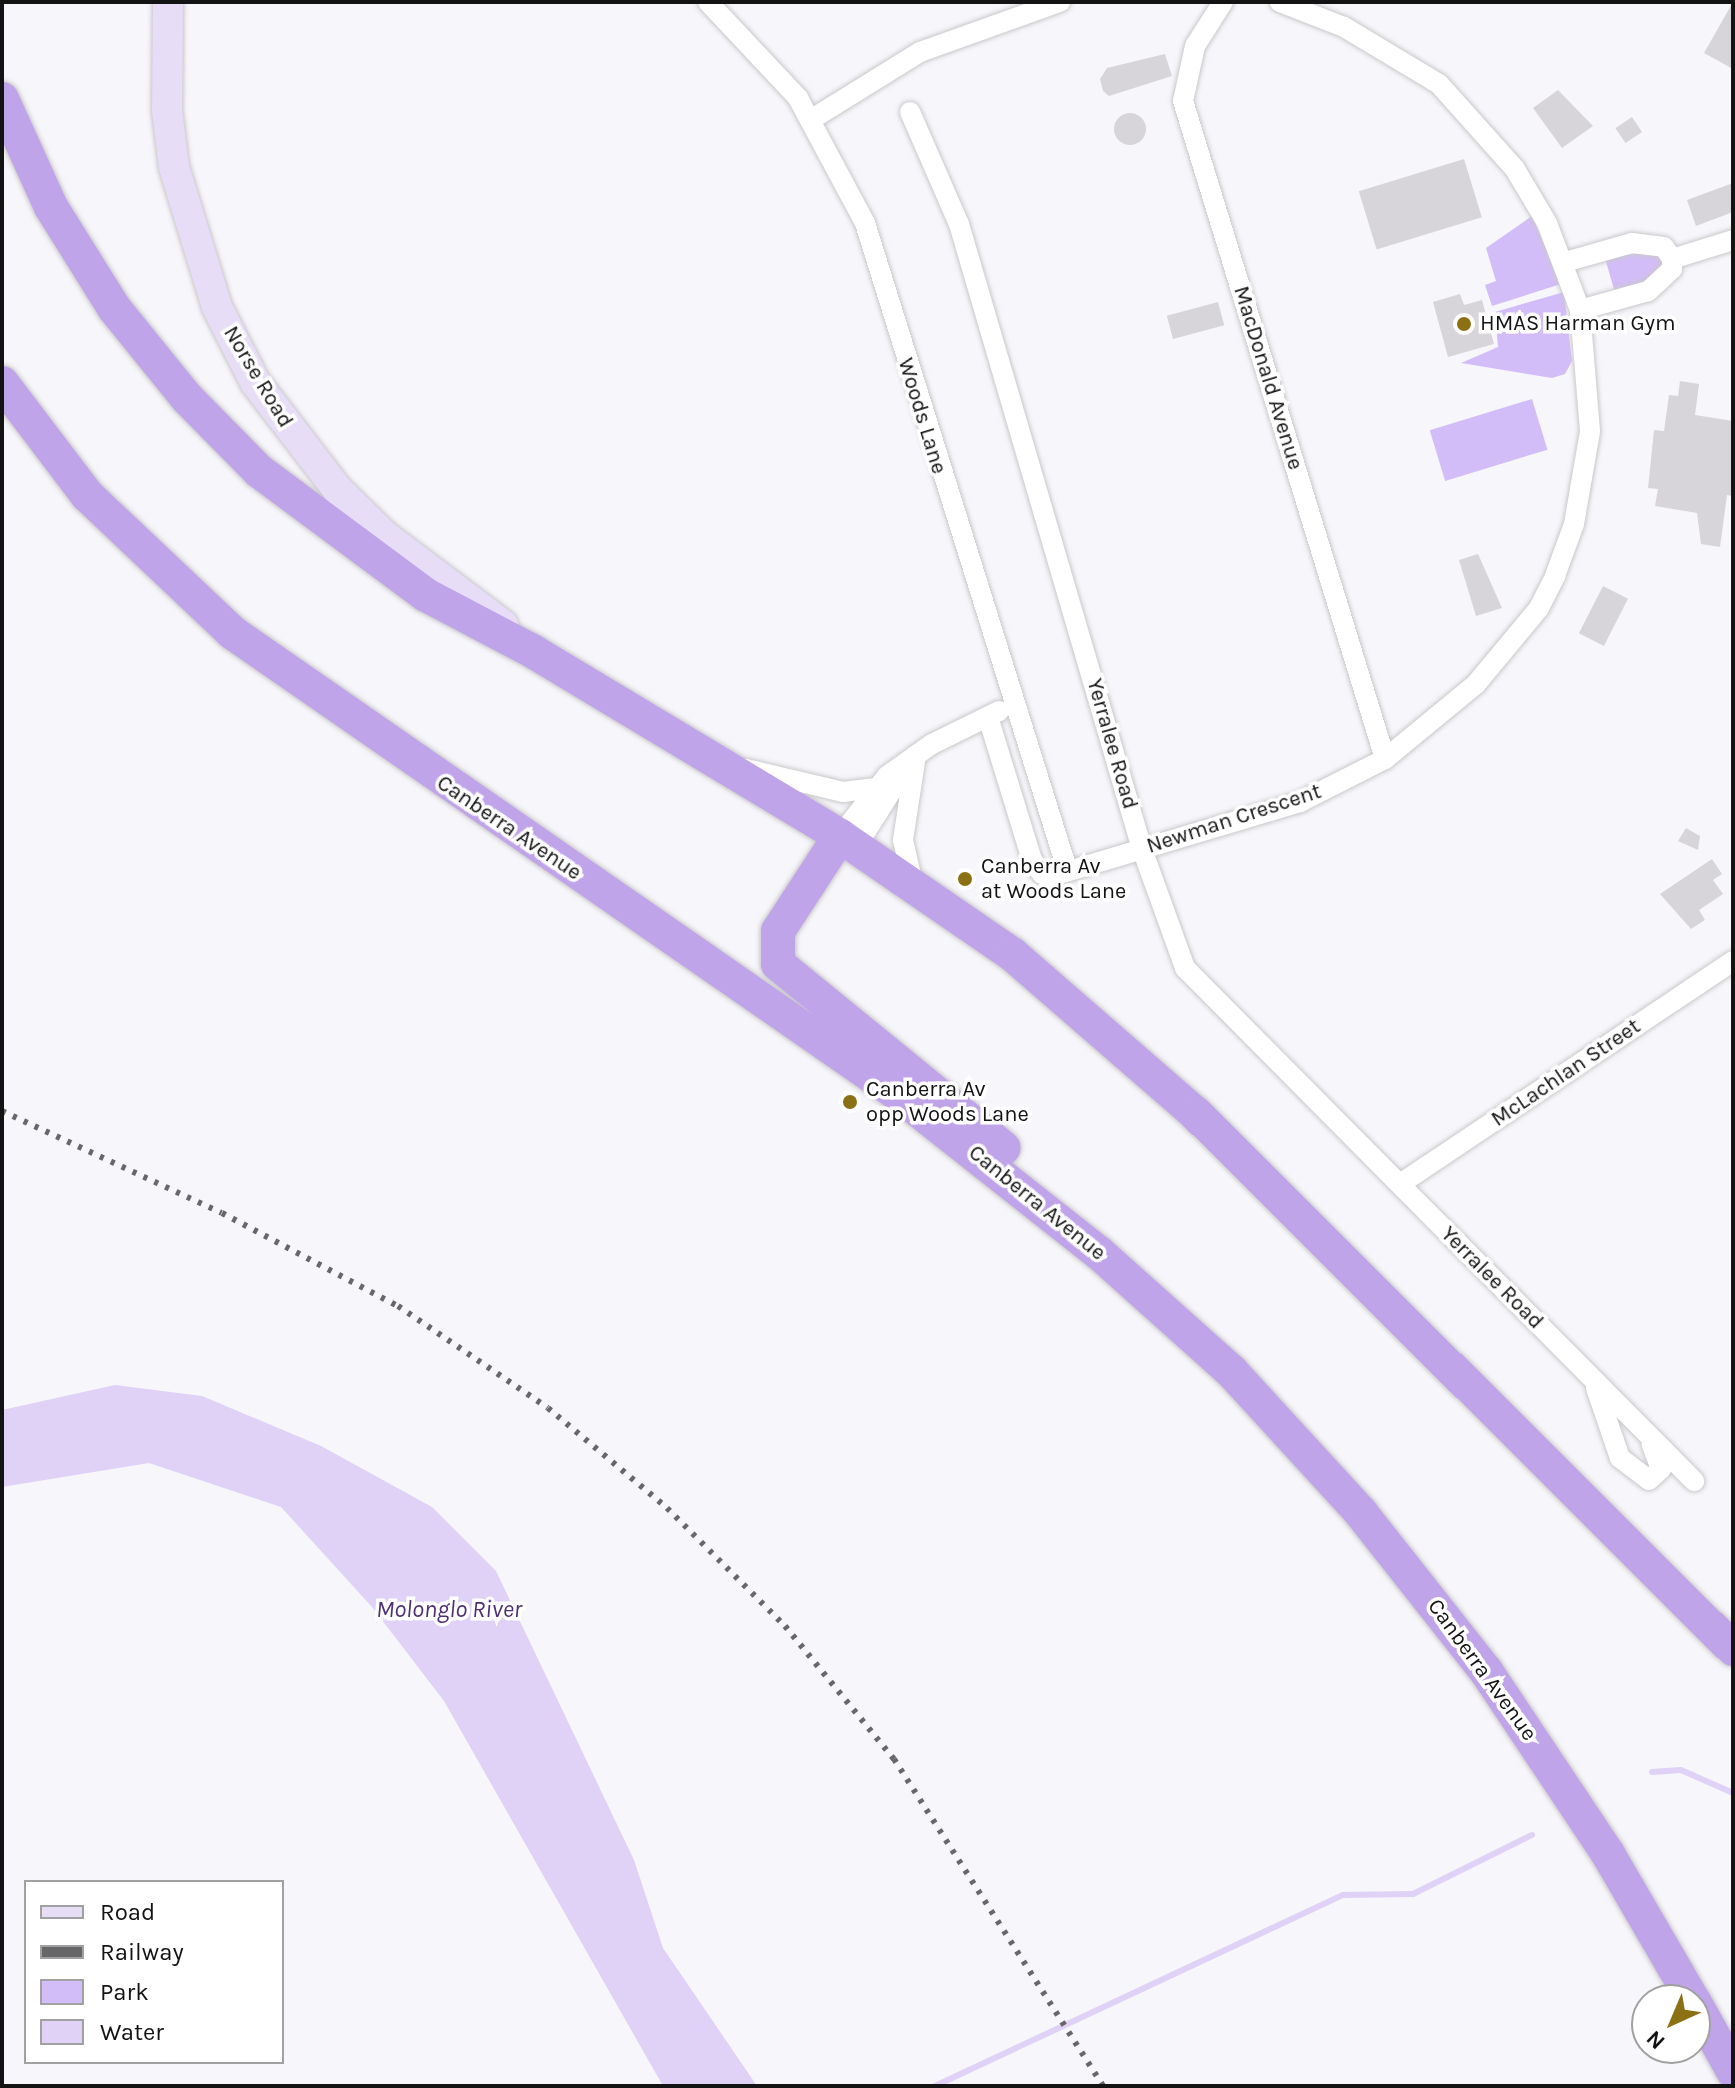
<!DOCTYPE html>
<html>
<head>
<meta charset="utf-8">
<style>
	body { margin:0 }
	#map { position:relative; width:1735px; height:2088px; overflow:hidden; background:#f7f6fa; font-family:Karla,sans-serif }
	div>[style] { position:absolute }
	.green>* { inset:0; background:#d3bdf8; transform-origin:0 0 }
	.water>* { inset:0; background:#dfd2f6 }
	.stream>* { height:6px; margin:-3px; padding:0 3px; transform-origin:3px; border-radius:3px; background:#dfd2f6 }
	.building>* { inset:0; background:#d7d5d9; transform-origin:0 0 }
	.round { border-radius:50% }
	.roads { filter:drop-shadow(0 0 2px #c9c8cb) drop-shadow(0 0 2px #c9c8cb) }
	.minor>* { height:20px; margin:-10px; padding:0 10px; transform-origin:10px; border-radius:10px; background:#fff }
	.secondary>* { height:30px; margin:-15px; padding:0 15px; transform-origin:15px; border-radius:15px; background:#e7ddf7 }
	.trunk>* { height:34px; margin:-17px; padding:0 17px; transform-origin:17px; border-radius:17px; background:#c0a4ea }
	.rail>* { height:6px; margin-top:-3px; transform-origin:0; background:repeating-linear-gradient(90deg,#676668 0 4px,transparent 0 12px) }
	.dots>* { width:22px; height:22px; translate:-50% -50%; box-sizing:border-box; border:4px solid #fff; border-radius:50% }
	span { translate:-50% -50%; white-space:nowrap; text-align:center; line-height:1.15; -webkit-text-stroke:7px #fff; paint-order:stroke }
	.poi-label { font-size:22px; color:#131314 }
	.left { translate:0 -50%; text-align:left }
	.street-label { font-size:22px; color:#131314 }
	.water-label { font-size:24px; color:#4e2f74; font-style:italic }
	.frame { position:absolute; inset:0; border:4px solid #131314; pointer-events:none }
	.legend { position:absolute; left:24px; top:1880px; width:260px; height:184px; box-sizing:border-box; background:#fff; border:2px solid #a1a1a1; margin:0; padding:10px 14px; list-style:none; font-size:24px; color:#131314 }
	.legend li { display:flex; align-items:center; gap:16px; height:40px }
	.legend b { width:40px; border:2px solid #a1a1a1 }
	.north { position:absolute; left:1631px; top:1984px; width:80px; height:80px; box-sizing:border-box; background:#fff; border:2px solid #a1a1a1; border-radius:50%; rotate:224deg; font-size:22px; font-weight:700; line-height:32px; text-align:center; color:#131314 }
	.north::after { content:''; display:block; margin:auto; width:28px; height:36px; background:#8b7114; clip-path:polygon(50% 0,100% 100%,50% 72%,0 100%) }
</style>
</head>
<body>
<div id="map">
	<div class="green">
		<i style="clip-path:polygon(1532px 216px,1561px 284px,1492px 306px,1485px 285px,1496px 281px,1486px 248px)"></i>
		<i style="clip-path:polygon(1657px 251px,1663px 264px,1657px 277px,1615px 293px,1605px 258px)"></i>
		<i style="clip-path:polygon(1564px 292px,1572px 361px,1565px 374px,1552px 378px,1461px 363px,1498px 347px,1495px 312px)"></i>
		<i style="left:1532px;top:399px;width:53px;height:107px;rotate:73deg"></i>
	</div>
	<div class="water">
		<i style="clip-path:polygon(115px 1385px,202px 1396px,321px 1446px,432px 1507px,496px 1571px,634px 1860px,663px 1948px,757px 2086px,663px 2086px,444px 1701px,372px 1607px,281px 1507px,149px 1463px,2px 1487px,2px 1410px)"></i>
	</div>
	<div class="stream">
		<i style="left:1652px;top:1772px;width:29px;rotate:-4deg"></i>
		<i style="left:1681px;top:1770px;width:57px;rotate:23.9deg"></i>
		<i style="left:935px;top:2086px;width:450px;rotate:-25.1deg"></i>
		<i style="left:1343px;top:1895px;width:70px;rotate:-0.8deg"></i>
		<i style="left:1413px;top:1894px;width:133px;rotate:-26.4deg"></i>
	</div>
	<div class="building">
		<i style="clip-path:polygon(1733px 2px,1733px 69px,1704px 53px)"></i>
		<i style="clip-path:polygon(1165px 54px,1172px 76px,1109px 96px,1103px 91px,1100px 79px,1107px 68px)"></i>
		<i style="clip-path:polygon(1558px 90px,1593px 126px,1562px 148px,1533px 108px)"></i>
		<i class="round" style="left:1114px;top:113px;width:32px;height:32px"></i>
		<i style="left:1632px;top:117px;width:18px;height:20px;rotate:56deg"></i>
		<i style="left:1464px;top:159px;width:61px;height:110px;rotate:73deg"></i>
		<i style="clip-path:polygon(1733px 183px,1733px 212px,1696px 226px,1687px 200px)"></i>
		<i style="clip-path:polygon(1460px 294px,1464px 305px,1482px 300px,1494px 344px,1448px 357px,1433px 302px)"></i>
		<i style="left:1218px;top:302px;width:24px;height:53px;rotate:75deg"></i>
		<i style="clip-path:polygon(1680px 381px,1699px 384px,1695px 415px,1733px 421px,1733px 496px,1727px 495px,1720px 547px,1701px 544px,1697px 513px,1655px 506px,1658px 489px,1648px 488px,1654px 430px,1664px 431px,1669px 395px,1678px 396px)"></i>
		<i style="clip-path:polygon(1478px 554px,1502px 608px,1476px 616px,1459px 560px)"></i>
		<i style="left:1603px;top:586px;width:28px;height:53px;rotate:27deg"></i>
		<i style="clip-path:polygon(1686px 828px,1700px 836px,1698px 850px,1678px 841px)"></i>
		<i style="clip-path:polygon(1712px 859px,1722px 874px,1713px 880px,1723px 894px,1699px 910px,1705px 920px,1691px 929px,1660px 894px)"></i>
	</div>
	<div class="roads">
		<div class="minor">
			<i style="left:708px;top:2px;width:132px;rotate:46.8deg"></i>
			<i style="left:798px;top:98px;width:142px;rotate:61.8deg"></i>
			<i style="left:865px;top:223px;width:677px;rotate:72.64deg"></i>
			<i style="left:1223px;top:2px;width:52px;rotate:122.5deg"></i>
			<i style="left:1195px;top:46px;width:56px;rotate:102.3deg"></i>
			<i style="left:1183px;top:101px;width:688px;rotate:72.93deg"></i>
			<i style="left:910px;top:112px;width:122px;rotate:66.4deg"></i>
			<i style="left:959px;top:224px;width:651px;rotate:73.68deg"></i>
			<i style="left:1142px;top:849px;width:127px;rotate:70.1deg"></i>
			<i style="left:1185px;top:968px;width:723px;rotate:45.22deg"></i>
			<i style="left:812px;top:119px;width:127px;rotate:-31.8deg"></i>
			<i style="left:920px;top:52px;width:149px;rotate:-19.7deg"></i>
			<i style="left:1672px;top:259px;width:64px;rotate:-17.3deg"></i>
			<i style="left:1565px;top:262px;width:70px;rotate:-15.8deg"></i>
			<i style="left:1632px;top:243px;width:32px;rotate:7deg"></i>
			<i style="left:1664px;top:247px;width:14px;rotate:56deg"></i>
			<i style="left:1672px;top:259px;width:10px;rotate:90deg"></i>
			<i style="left:1672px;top:269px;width:33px;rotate:137deg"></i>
			<i style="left:1648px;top:291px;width:71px;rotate:164.4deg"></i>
			<i style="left:988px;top:717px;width:150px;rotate:72.9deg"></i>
			<i style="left:1032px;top:860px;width:17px;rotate:54deg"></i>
			<i style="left:1042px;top:874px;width:10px;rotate:11deg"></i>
			<i style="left:1052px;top:876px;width:259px;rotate:-16.6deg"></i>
			<i style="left:1300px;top:802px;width:95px;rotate:-26.8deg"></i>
			<i style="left:1385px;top:759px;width:118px;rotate:-39.5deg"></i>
			<i style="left:1476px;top:684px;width:99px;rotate:-50.3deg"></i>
			<i style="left:1539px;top:608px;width:36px;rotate:-63deg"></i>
			<i style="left:1555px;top:576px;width:55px;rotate:-69.9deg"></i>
			<i style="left:1574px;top:524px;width:94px;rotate:-80.2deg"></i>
			<i style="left:1590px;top:431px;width:121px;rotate:-94.7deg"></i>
			<i style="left:1580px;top:310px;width:93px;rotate:-110.8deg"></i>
			<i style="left:1547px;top:223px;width:63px;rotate:-120.7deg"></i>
			<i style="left:1515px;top:169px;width:114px;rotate:-131.8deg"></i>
			<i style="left:1439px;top:84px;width:111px;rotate:-149deg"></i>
			<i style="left:1344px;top:27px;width:69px;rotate:-158.7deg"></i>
			<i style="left:746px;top:769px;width:100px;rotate:13.3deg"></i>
			<i style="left:843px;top:792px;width:31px;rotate:-7deg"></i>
			<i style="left:840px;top:836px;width:76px;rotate:-51.9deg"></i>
			<i style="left:887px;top:776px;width:55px;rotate:-35.4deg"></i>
			<i style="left:932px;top:744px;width:75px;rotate:-26.2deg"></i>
			<i style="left:856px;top:847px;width:97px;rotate:-57.6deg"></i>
			<i style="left:913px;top:884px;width:45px;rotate:-102.8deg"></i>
			<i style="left:903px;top:840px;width:86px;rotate:-81.3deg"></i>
			<i style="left:1400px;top:1184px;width:401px;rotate:-33.8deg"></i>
			<i style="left:1596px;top:1388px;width:74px;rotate:71.1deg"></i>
			<i style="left:1620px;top:1458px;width:36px;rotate:37deg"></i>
			<i style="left:1649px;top:1480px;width:16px;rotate:-43deg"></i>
			<i style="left:1661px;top:1469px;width:26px;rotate:-111deg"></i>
		</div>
		<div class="secondary">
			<i style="left:168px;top:2px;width:108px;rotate:90.5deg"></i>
			<i style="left:167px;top:110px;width:57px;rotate:83deg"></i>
			<i style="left:174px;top:167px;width:146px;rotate:72.9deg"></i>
			<i style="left:217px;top:307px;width:84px;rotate:63.1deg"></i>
			<i style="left:255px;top:382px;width:136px;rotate:52.5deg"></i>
			<i style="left:338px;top:490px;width:66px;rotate:44.4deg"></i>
			<i style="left:385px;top:536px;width:148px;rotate:37deg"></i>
		</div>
		<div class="trunk">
			<i style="left:2px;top:99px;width:119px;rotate:65.6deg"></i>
			<i style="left:51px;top:207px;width:119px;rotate:58deg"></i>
			<i style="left:114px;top:308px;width:116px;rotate:51deg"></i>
			<i style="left:187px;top:398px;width:103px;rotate:45.4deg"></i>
			<i style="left:259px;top:471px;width:208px;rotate:36.6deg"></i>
			<i style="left:426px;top:595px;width:122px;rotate:27.8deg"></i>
			<i style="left:534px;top:652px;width:357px;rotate:31deg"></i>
			<i style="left:840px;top:836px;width:209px;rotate:34.5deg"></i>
			<i style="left:1012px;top:954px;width:244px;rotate:41deg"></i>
			<i style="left:1196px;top:1114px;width:758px;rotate:44.89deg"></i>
			<i style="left:2px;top:383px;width:141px;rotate:52.8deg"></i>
			<i style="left:87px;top:495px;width:201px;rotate:43.4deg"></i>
			<i style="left:233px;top:633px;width:806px;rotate:34.74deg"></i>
			<i style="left:895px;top:1092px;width:260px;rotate:38.3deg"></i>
			<i style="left:1099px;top:1253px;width:178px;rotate:41.8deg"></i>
			<i style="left:1232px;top:1372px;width:191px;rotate:47.5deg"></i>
			<i style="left:1361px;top:1513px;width:201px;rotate:51.7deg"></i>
			<i style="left:1486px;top:1671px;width:220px;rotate:56.3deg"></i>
			<i style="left:1608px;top:1854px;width:169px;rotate:59.8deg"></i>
			<i style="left:840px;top:836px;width:113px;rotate:123.1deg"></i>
			<i style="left:778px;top:931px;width:33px;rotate:90deg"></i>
			<i style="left:778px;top:964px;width:291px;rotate:39.2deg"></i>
			<i style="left:1695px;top:2003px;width:78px;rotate:60.8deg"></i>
		</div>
	</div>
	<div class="rail">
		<i style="left:2px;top:1111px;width:242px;rotate:24.9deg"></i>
		<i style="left:222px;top:1213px;width:199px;rotate:27.9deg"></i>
		<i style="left:398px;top:1306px;width:181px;rotate:34.2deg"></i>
		<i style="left:548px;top:1408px;width:155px;rotate:40deg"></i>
		<i style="left:667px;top:1508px;width:167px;rotate:45deg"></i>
		<i style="left:785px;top:1626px;width:172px;rotate:50.7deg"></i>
		<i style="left:894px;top:1759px;width:388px;rotate:57.4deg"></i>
	</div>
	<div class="dots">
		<i style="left:1464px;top:324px;background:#8b7114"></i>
		<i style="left:965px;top:879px;background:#8b7114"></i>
		<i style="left:850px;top:1102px;background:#8b7114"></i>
	</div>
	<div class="poi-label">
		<span class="left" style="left:1480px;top:324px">HMAS Harman Gym</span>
		<span class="left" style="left:981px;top:879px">Canberra Av<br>at Woods Lane</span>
		<span class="left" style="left:866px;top:1102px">Canberra Av<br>opp Woods Lane</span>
	</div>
	<div class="street-label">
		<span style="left:258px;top:377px;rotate:59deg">Norse Road</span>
		<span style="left:1268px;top:378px;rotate:73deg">MacDonald Avenue</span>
		<span style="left:922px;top:416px;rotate:73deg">Woods Lane</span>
		<span style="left:1112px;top:744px;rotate:74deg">Yerralee Road</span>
		<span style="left:1234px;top:819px;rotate:-18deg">Newman Crescent</span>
		<span style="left:509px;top:828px;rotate:34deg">Canberra Avenue</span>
		<span style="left:1566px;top:1073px;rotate:-34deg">McLachlan Street</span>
		<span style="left:1037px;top:1203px;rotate:39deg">Canberra Avenue</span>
		<span style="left:1492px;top:1278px;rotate:45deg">Yerralee Road</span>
		<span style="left:1482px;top:1670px;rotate:54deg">Canberra Avenue</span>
	</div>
	<div class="water-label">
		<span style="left:449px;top:1610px">Molonglo River</span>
	</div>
	<div class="frame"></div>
	<ul class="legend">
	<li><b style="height:10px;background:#e7ddf7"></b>Road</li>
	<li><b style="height:10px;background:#676668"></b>Railway</li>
	<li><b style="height:22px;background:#d3bdf8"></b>Park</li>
	<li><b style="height:22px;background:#dfd2f6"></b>Water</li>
	</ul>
	<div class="north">N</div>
</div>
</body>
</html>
